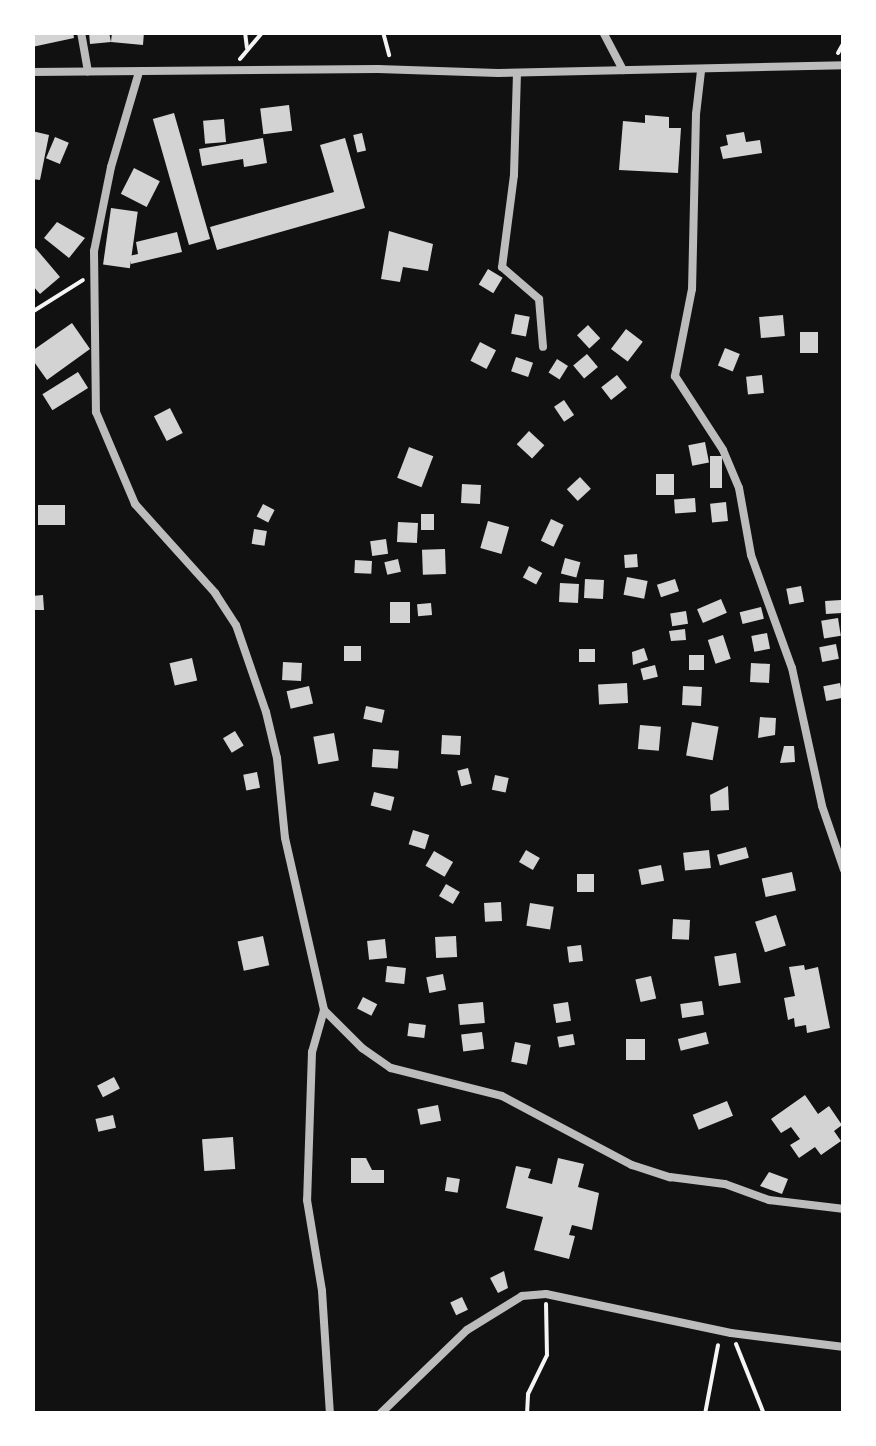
<!DOCTYPE html>
<html>
<head>
<meta charset="utf-8">
<style>
	body { margin:0 }
	#map { position:relative; width:876px; height:1446px; overflow:hidden; background:#111; font-family:Barlow,sans-serif }
	div>[style] { position:absolute }
	.building>* { inset:0; background:#d3d3d3; transform-origin:0 0 }
	.path>* { height:4px; margin:-2px; padding:0 2px; transform-origin:2px; border-radius:2px; background:#f5f5f5 }
	.minor>* { height:8px; margin:-4px; padding:0 4px; transform-origin:4px; border-radius:4px; background:#bcbcbc }
	span { translate:-50% -50%; white-space:nowrap; text-align:center; line-height:1.15; -webkit-text-stroke:10px #fff; paint-order:stroke }
	.frame { position:absolute; inset:0; border:35px solid #fff; pointer-events:none }
</style>
</head>
<body>
<div id="map">
	<div class="building">
		<i style="clip-path:polygon(32px 32px,73px 32px,74px 38px,32px 47px)"></i>
		<i style="clip-path:polygon(89px 32px,109px 32px,111px 42px,90px 44px)"></i>
		<i style="clip-path:polygon(112px 32px,144px 32px,143px 45px,111px 42px)"></i>
		<i style="left:289px;top:105px;width:26px;height:29px;rotate:83deg"></i>
		<i style="left:174px;top:113px;width:131px;height:22px;rotate:74deg"></i>
		<i style="clip-path:polygon(645px 115px,669px 117px,669px 128px,681px 128px,678px 173px,619px 170px,623px 121px,645px 123px)"></i>
		<i style="left:224px;top:119px;width:23px;height:21px;rotate:85deg"></i>
		<i style="clip-path:polygon(32px 131px,49px 135px,40px 180px,32px 179px)"></i>
		<i style="clip-path:polygon(744px 132px,746px 142px,760px 140px,762px 153px,723px 159px,720px 147px,728px 145px,726px 135px)"></i>
		<i style="left:362px;top:133px;width:18px;height:9px;rotate:77deg"></i>
		<i style="left:55px;top:137px;width:15px;height:23px;rotate:23deg"></i>
		<i style="clip-path:polygon(263px 138px,267px 163px,244px 167px,243px 159px,202px 166px,199px 149px)"></i>
		<i style="clip-path:polygon(345px 138px,365px 208px,217px 250px,210px 227px,334px 192px,320px 145px)"></i>
		<i style="left:134px;top:168px;width:29px;height:29px;rotate:27deg"></i>
		<i style="left:111px;top:208px;width:27px;height:57px;rotate:8deg"></i>
		<i style="clip-path:polygon(57px 222px,85px 238px,69px 258px,44px 238px)"></i>
		<i style="clip-path:polygon(389px 231px,433px 244px,428px 271px,403px 267px,400px 282px,381px 279px)"></i>
		<i style="clip-path:polygon(177px 232px,182px 252px,131px 264px,129px 256px,138px 254px,136px 242px)"></i>
		<i style="clip-path:polygon(32px 244px,60px 277px,40px 294px,32px 285px)"></i>
		<i style="left:488px;top:269px;width:17px;height:18px;rotate:31deg"></i>
		<i style="left:515px;top:314px;width:15px;height:20px;rotate:11deg"></i>
		<i style="left:783px;top:315px;width:21px;height:24px;rotate:85deg"></i>
		<i style="clip-path:polygon(72px 323px,90px 349px,47px 380px,32px 359px,32px 351px)"></i>
		<i style="left:588px;top:325px;width:18px;height:15px;rotate:47deg"></i>
		<i style="left:626px;top:329px;width:21px;height:25px;rotate:37deg"></i>
		<i style="left:800px;top:332px;width:18px;height:21px"></i>
		<i style="left:480px;top:342px;width:18px;height:21px;rotate:27deg"></i>
		<i style="left:725px;top:348px;width:16px;height:19px;rotate:22deg"></i>
		<i style="left:587px;top:354px;width:17px;height:18px;rotate:50deg"></i>
		<i style="left:516px;top:357px;width:18px;height:15px;rotate:19deg"></i>
		<i style="left:557px;top:359px;width:13px;height:16px;rotate:32deg"></i>
		<i style="left:78px;top:372px;width:19px;height:42px;rotate:58deg"></i>
		<i style="left:617px;top:375px;width:16px;height:20px;rotate:52deg"></i>
		<i style="left:762px;top:375px;width:18px;height:16px;rotate:84deg"></i>
		<i style="left:564px;top:400px;width:18px;height:12px;rotate:56deg"></i>
		<i style="left:170px;top:408px;width:28px;height:18px;rotate:63deg"></i>
		<i style="left:529px;top:431px;width:21px;height:18px;rotate:43deg"></i>
		<i style="left:705px;top:442px;width:21px;height:17px;rotate:79deg"></i>
		<i style="left:409px;top:447px;width:26px;height:33px;rotate:21deg"></i>
		<i style="left:710px;top:456px;width:12px;height:32px"></i>
		<i style="left:656px;top:474px;width:18px;height:21px"></i>
		<i style="left:580px;top:477px;width:16px;height:18px;rotate:47deg"></i>
		<i style="left:462px;top:484px;width:19px;height:19px;rotate:3deg"></i>
		<i style="left:695px;top:498px;width:14px;height:21px;rotate:86deg"></i>
		<i style="left:726px;top:502px;width:19px;height:16px;rotate:84deg"></i>
		<i style="left:263px;top:504px;width:13px;height:14px;rotate:27deg"></i>
		<i style="left:38px;top:505px;width:27px;height:20px"></i>
		<i style="left:421px;top:514px;width:13px;height:16px"></i>
		<i style="left:551px;top:519px;width:14px;height:24px;rotate:25deg"></i>
		<i style="left:488px;top:521px;width:22px;height:28px;rotate:16deg"></i>
		<i style="left:398px;top:522px;width:20px;height:20px;rotate:3deg"></i>
		<i style="left:254px;top:529px;width:13px;height:15px;rotate:9deg"></i>
		<i style="left:386px;top:539px;width:15px;height:16px;rotate:82deg"></i>
		<i style="left:445px;top:549px;width:25px;height:23px;rotate:88deg"></i>
		<i style="left:637px;top:554px;width:13px;height:13px;rotate:86deg"></i>
		<i style="left:565px;top:558px;width:16px;height:16px;rotate:15deg"></i>
		<i style="left:398px;top:559px;width:13px;height:14px;rotate:77deg"></i>
		<i style="left:355px;top:560px;width:17px;height:13px;rotate:3deg"></i>
		<i style="left:529px;top:566px;width:15px;height:13px;rotate:28deg"></i>
		<i style="left:627px;top:577px;width:21px;height:18px;rotate:11deg"></i>
		<i style="left:585px;top:579px;width:19px;height:19px;rotate:3deg"></i>
		<i style="left:675px;top:579px;width:13px;height:19px;rotate:72deg"></i>
		<i style="left:560px;top:583px;width:19px;height:19px;rotate:3deg"></i>
		<i style="left:801px;top:586px;width:16px;height:15px;rotate:79deg"></i>
		<i style="clip-path:polygon(43px 595px,44px 610px,32px 610px,32px 596px)"></i>
		<i style="left:721px;top:599px;width:15px;height:26px;rotate:67deg"></i>
		<i style="left:841px;top:600px;width:13px;height:16px;rotate:86deg"></i>
		<i style="left:390px;top:602px;width:20px;height:21px"></i>
		<i style="left:431px;top:603px;width:12px;height:14px;rotate:85deg"></i>
		<i style="left:761px;top:607px;width:12px;height:22px;rotate:76deg"></i>
		<i style="left:686px;top:611px;width:13px;height:16px;rotate:81deg"></i>
		<i style="left:838px;top:618px;width:18px;height:17px;rotate:81deg"></i>
		<i style="clip-path:polygon(685px 629px,686px 640px,671px 641px,669px 631px)"></i>
		<i style="left:767px;top:633px;width:16px;height:16px;rotate:79deg"></i>
		<i style="left:723px;top:635px;width:25px;height:16px;rotate:72deg"></i>
		<i style="left:836px;top:644px;width:15px;height:17px;rotate:79deg"></i>
		<i style="left:344px;top:646px;width:17px;height:15px"></i>
		<i style="clip-path:polygon(644px 648px,648px 660px,633px 665px,632px 652px)"></i>
		<i style="left:579px;top:649px;width:16px;height:13px"></i>
		<i style="left:704px;top:655px;width:15px;height:15px;rotate:90deg"></i>
		<i style="left:192px;top:658px;width:23px;height:23px;rotate:77deg"></i>
		<i style="left:283px;top:662px;width:19px;height:18px;rotate:3deg"></i>
		<i style="left:751px;top:663px;width:19px;height:19px;rotate:3deg"></i>
		<i style="left:655px;top:665px;width:12px;height:15px;rotate:76deg"></i>
		<i style="left:627px;top:683px;width:20px;height:29px;rotate:87deg"></i>
		<i style="left:840px;top:683px;width:15px;height:17px;rotate:79deg"></i>
		<i style="left:309px;top:686px;width:18px;height:23px;rotate:77deg"></i>
		<i style="left:683px;top:686px;width:19px;height:19px;rotate:3deg"></i>
		<i style="left:366px;top:706px;width:19px;height:13px;rotate:12deg"></i>
		<i style="clip-path:polygon(760px 717px,776px 718px,775px 735px,758px 738px)"></i>
		<i style="left:692px;top:722px;width:27px;height:34px;rotate:10deg"></i>
		<i style="left:640px;top:725px;width:21px;height:24px;rotate:5deg"></i>
		<i style="left:235px;top:731px;width:17px;height:14px;rotate:59deg"></i>
		<i style="left:334px;top:733px;width:28px;height:21px;rotate:80deg"></i>
		<i style="left:442px;top:735px;width:19px;height:19px;rotate:3deg"></i>
		<i style="clip-path:polygon(784px 746px,794px 746px,795px 762px,780px 763px)"></i>
		<i style="left:373px;top:749px;width:26px;height:18px;rotate:4deg"></i>
		<i style="left:468px;top:768px;width:16px;height:11px;rotate:76deg"></i>
		<i style="left:257px;top:772px;width:16px;height:14px;rotate:79deg"></i>
		<i style="left:495px;top:775px;width:14px;height:15px;rotate:12deg"></i>
		<i style="clip-path:polygon(728px 786px,729px 810px,711px 811px,710px 795px)"></i>
		<i style="left:374px;top:792px;width:21px;height:14px;rotate:14deg"></i>
		<i style="left:413px;top:830px;width:17px;height:15px;rotate:17deg"></i>
		<i style="left:746px;top:847px;width:11px;height:30px;rotate:75deg"></i>
		<i style="left:526px;top:850px;width:16px;height:14px;rotate:30deg"></i>
		<i style="left:709px;top:850px;width:18px;height:26px;rotate:84deg"></i>
		<i style="left:434px;top:851px;width:22px;height:17px;rotate:30deg"></i>
		<i style="left:661px;top:865px;width:16px;height:23px;rotate:79deg"></i>
		<i style="left:792px;top:872px;width:19px;height:31px;rotate:78deg"></i>
		<i style="left:577px;top:874px;width:17px;height:18px"></i>
		<i style="left:446px;top:884px;width:16px;height:14px;rotate:30deg"></i>
		<i style="left:501px;top:902px;width:19px;height:17px;rotate:87deg"></i>
		<i style="left:530px;top:903px;width:24px;height:23px;rotate:9deg"></i>
		<i style="left:776px;top:915px;width:32px;height:22px;rotate:72deg"></i>
		<i style="left:673px;top:919px;width:17px;height:20px;rotate:3deg"></i>
		<i style="left:263px;top:936px;width:30px;height:26px;rotate:78deg"></i>
		<i style="left:456px;top:936px;width:21px;height:21px;rotate:87deg"></i>
		<i style="left:385px;top:939px;width:19px;height:18px;rotate:84deg"></i>
		<i style="left:581px;top:945px;width:16px;height:14px;rotate:83deg"></i>
		<i style="left:736px;top:953px;width:30px;height:22px;rotate:81deg"></i>
		<i style="clip-path:polygon(804px 965px,805px 970px,818px 967px,830px 1028px,807px 1033px,806px 1025px,795px 1027px,794px 1018px,788px 1020px,784px 998px,795px 996px,789px 967px)"></i>
		<i style="left:387px;top:966px;width:19px;height:16px;rotate:6deg"></i>
		<i style="left:443px;top:974px;width:16px;height:17px;rotate:79deg"></i>
		<i style="left:651px;top:976px;width:23px;height:16px;rotate:77deg"></i>
		<i style="left:363px;top:997px;width:16px;height:13px;rotate:27deg"></i>
		<i style="left:702px;top:1001px;width:14px;height:22px;rotate:82deg"></i>
		<i style="left:483px;top:1002px;width:21px;height:25px;rotate:85deg"></i>
		<i style="left:568px;top:1002px;width:19px;height:15px;rotate:81deg"></i>
		<i style="left:409px;top:1023px;width:17px;height:13px;rotate:7deg"></i>
		<i style="left:482px;top:1032px;width:17px;height:21px;rotate:83deg"></i>
		<i style="left:706px;top:1032px;width:12px;height:29px;rotate:76deg"></i>
		<i style="left:573px;top:1034px;width:11px;height:16px;rotate:80deg"></i>
		<i style="left:626px;top:1039px;width:19px;height:21px"></i>
		<i style="left:515px;top:1042px;width:16px;height:20px;rotate:11deg"></i>
		<i style="left:114px;top:1077px;width:13px;height:19px;rotate:63deg"></i>
		<i style="clip-path:polygon(805px 1095px,818px 1114px,829px 1106px,842px 1125px,834px 1131px,841px 1141px,821px 1155px,815px 1147px,799px 1158px,790px 1145px,800px 1139px,791px 1127px,781px 1133px,771px 1119px)"></i>
		<i style="left:727px;top:1101px;width:16px;height:37px;rotate:68deg"></i>
		<i style="left:438px;top:1105px;width:16px;height:21px;rotate:79deg"></i>
		<i style="left:113px;top:1115px;width:13px;height:18px;rotate:77deg"></i>
		<i style="left:233px;top:1137px;width:32px;height:31px;rotate:86deg"></i>
		<i style="clip-path:polygon(351px 1158px,366px 1158px,372px 1170px,384px 1170px,384px 1183px,351px 1183px)"></i>
		<i style="clip-path:polygon(558px 1158px,584px 1164px,578px 1187px,599px 1193px,592px 1230px,572px 1225px,569px 1235px,575px 1236px,569px 1259px,534px 1250px,543px 1217px,506px 1208px,516px 1166px,531px 1169px,528px 1178px,552px 1184px)"></i>
		<i style="clip-path:polygon(769px 1172px,788px 1179px,782px 1194px,760px 1186px)"></i>
		<i style="left:447px;top:1177px;width:13px;height:14px;rotate:9deg"></i>
		<i style="clip-path:polygon(504px 1271px,508px 1288px,498px 1293px,490px 1278px)"></i>
		<i style="left:462px;top:1297px;width:14px;height:13px;rotate:65deg"></i>
	</div>
	<div class="path">
		<i style="left:245px;top:32px;width:16px;rotate:83deg"></i>
		<i style="left:383px;top:32px;width:24px;rotate:75deg"></i>
		<i style="left:838px;top:53px;width:13px;rotate:-61deg"></i>
		<i style="left:240px;top:59px;width:35px;rotate:-50deg"></i>
		<i style="left:32px;top:312px;width:60px;rotate:-32.1deg"></i>
		<i style="left:736px;top:1344px;width:75px;rotate:68.2deg"></i>
		<i style="left:527px;top:1414px;width:20px;rotate:-87deg"></i>
		<i style="left:528px;top:1394px;width:43px;rotate:-64deg"></i>
		<i style="left:547px;top:1355px;width:51px;rotate:-91.1deg"></i>
		<i style="left:705px;top:1414px;width:70px;rotate:-79.3deg"></i>
	</div>
	<div class="minor">
		<i style="left:81px;top:32px;width:40px;rotate:80deg"></i>
		<i style="left:603px;top:32px;width:43px;rotate:62.2deg"></i>
		<i style="left:701px;top:71px;width:43px;rotate:96.6deg"></i>
		<i style="left:696px;top:114px;width:175px;rotate:91.3deg"></i>
		<i style="left:692px;top:289px;width:89px;rotate:101.1deg"></i>
		<i style="left:675px;top:376px;width:88px;rotate:57deg"></i>
		<i style="left:723px;top:450px;width:41px;rotate:67.2deg"></i>
		<i style="left:739px;top:488px;width:68px;rotate:79.8deg"></i>
		<i style="left:751px;top:555px;width:120px;rotate:70.1deg"></i>
		<i style="left:792px;top:668px;width:141px;rotate:77.7deg"></i>
		<i style="left:822px;top:806px;width:68px;rotate:71deg"></i>
		<i style="left:32px;top:72px;width:346px;rotate:-0.5deg"></i>
		<i style="left:378px;top:69px;width:120px;rotate:1.9deg"></i>
		<i style="left:498px;top:73px;width:346px;rotate:-1.3deg"></i>
		<i style="left:139px;top:72px;width:99px;rotate:106.4deg"></i>
		<i style="left:111px;top:167px;width:86px;rotate:101.4deg"></i>
		<i style="left:94px;top:251px;width:161px;rotate:89.3deg"></i>
		<i style="left:96px;top:412px;width:100px;rotate:67deg"></i>
		<i style="left:135px;top:504px;width:120px;rotate:48deg"></i>
		<i style="left:215px;top:593px;width:38px;rotate:57deg"></i>
		<i style="left:236px;top:625px;width:92px;rotate:71deg"></i>
		<i style="left:266px;top:712px;width:47px;rotate:76.6deg"></i>
		<i style="left:277px;top:758px;width:80px;rotate:84.3deg"></i>
		<i style="left:285px;top:838px;width:176px;rotate:77.2deg"></i>
		<i style="left:324px;top:1010px;width:44px;rotate:105.9deg"></i>
		<i style="left:312px;top:1052px;width:148px;rotate:91.9deg"></i>
		<i style="left:307px;top:1200px;width:92px;rotate:80.6deg"></i>
		<i style="left:322px;top:1291px;width:123px;rotate:86.3deg"></i>
		<i style="left:517px;top:73px;width:102px;rotate:91.7deg"></i>
		<i style="left:514px;top:175px;width:93px;rotate:97.4deg"></i>
		<i style="left:502px;top:267px;width:49px;rotate:40.9deg"></i>
		<i style="left:539px;top:299px;width:48px;rotate:85.2deg"></i>
		<i style="left:324px;top:1010px;width:54px;rotate:45deg"></i>
		<i style="left:362px;top:1048px;width:35px;rotate:35deg"></i>
		<i style="left:391px;top:1068px;width:114px;rotate:14.2deg"></i>
		<i style="left:502px;top:1096px;width:147px;rotate:28deg"></i>
		<i style="left:632px;top:1165px;width:40px;rotate:18deg"></i>
		<i style="left:670px;top:1177px;width:55px;rotate:7.3deg"></i>
		<i style="left:725px;top:1184px;width:47px;rotate:20deg"></i>
		<i style="left:769px;top:1200px;width:76px;rotate:6.8deg"></i>
		<i style="left:380px;top:1414px;width:121px;rotate:-44deg"></i>
		<i style="left:467px;top:1330px;width:65px;rotate:-31.7deg"></i>
		<i style="left:522px;top:1296px;width:24px;rotate:-5deg"></i>
		<i style="left:546px;top:1294px;width:189px;rotate:11.9deg"></i>
		<i style="left:731px;top:1333px;width:114px;rotate:7.1deg"></i>
	</div>
	<div class="frame"></div>
</div>
</body>
</html>
